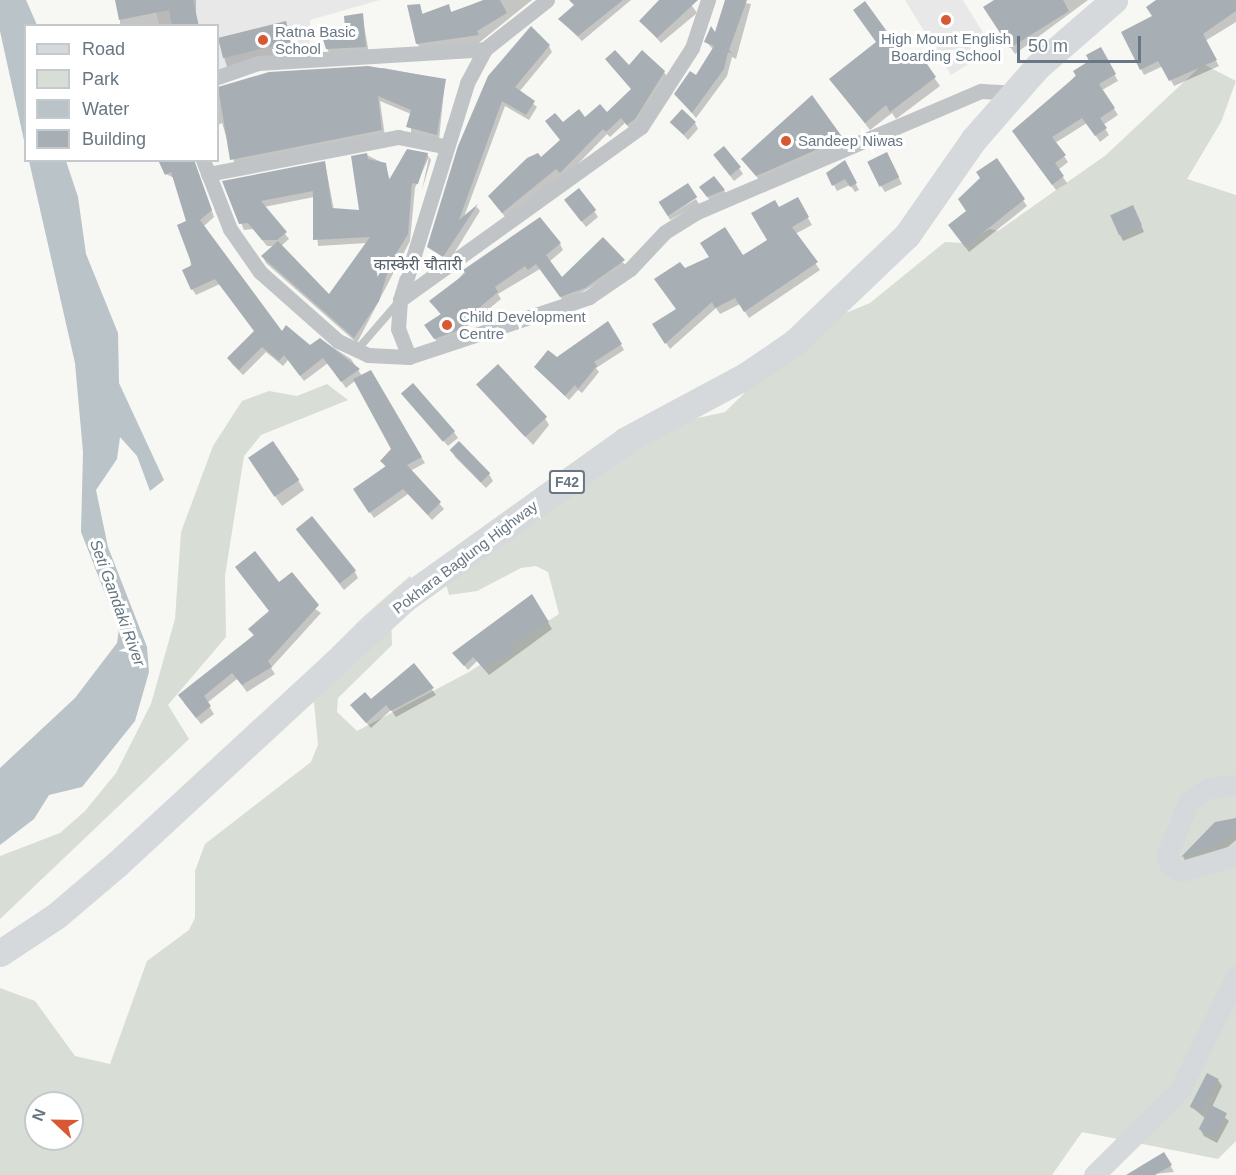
<!DOCTYPE html>
<html>
<head>
<meta charset="utf-8">
<style>
	body { margin:0 }
	#map { position:relative; width:1236px; height:1175px; overflow:hidden; background:#f7f7f4; font-family:Arial,"Noto Sans Devanagari",sans-serif }
	div>[style] { position:absolute }
	.built>* { inset:0; background:#e7e8e7 }
	.green>* { inset:0; background:#d8ddd5 }
	.water>* { inset:0; background:#b9c3c8 }
	.shadow>* { inset:0; background:#0003; transform-origin:0 0 }
	.building>* { inset:0; background:#a8afb4; transform-origin:0 0 }
	.lane>* { height:8px; margin:-4px; padding:0 4px; transform-origin:4px; border-radius:4px; background:#c0c4c7 }
	.street>* { height:15px; margin:-7.5px; padding:0 7.5px; transform-origin:7.5px; border-radius:7.5px; background:#c0c4c7 }
	.secondary>* { height:21px; margin:-10.5px; padding:0 10.5px; transform-origin:10.5px; border-radius:10.5px; background:#d5d9dc }
	.highway>* { height:27px; margin:-13.5px; padding:0 13.5px; transform-origin:13.5px; border-radius:13.5px; background:#d5d9dc }
	.dots>* { width:16px; height:16px; translate:-50% -50%; box-sizing:border-box; border:3px solid #fff; border-radius:50% }
	span { translate:-50% -50%; white-space:nowrap; text-align:center; line-height:1.15; -webkit-text-stroke:6px #fff; paint-order:stroke }
	.shield-label span { padding:2px 4px; background:#fff; border:2px solid; border-radius:4px; -webkit-text-stroke-width:0 }
	.shield-label { font-size:14px; color:#687783; font-weight:700 }
	.poi-label { font-size:15px; color:#687783 }
	.left { translate:0 -50%; text-align:left }
	.street-label { font-size:15px; color:#687783 }
	.neighbourhood-label { font-size:16px; color:#556068 }
	.water-label { font-size:16px; color:#63777f; font-style:italic }
	.legend { position:absolute; left:24px; top:24px; width:195px; height:138px; box-sizing:border-box; background:#fff; border:2px solid #c3c9cd; margin:0; padding:8px 10px; list-style:none; font-size:18px; color:#687783 }
	.legend li { display:flex; align-items:center; gap:12px; height:30px }
	.legend b { width:30px; border:2px solid #c3c9cd }
	.north { position:absolute; left:24px; top:1091px; width:60px; height:60px; box-sizing:border-box; background:#fff; border:2px solid #c3c9cd; border-radius:50%; rotate:292deg; font-size:16px; font-weight:700; line-height:24px; text-align:center; color:#687783 }
	.north::after { content:''; display:block; margin:auto; width:21px; height:27px; background:#d75833; clip-path:polygon(50% 0,100% 100%,50% 72%,0 100%) }
	.scale { position:absolute; left:1017px; top:36px; width:124px; height:27px; box-sizing:border-box; border:3px solid #687783; border-top:0; padding-left:8px; font-size:18px; line-height:21px; white-space:nowrap; color:#687783; -webkit-text-stroke:4px #fff; paint-order:stroke }
</style>
</head>
<body>
<div id="map">
	<div class="built">
		<i style="clip-path:polygon(153px 0,380px 0,310px 20px,309px 55px,218px 75px,218px 26px,159px 25px)"></i>
		<i style="clip-path:polygon(905px 0,963px 0,987px 39px,964px 53px,970px 63px,951px 75px)"></i>
	</div>
	<div class="green">
		<i style="clip-path:polygon(evenodd,1203px 64px,1236px 81px,1221px 122px,1187px 179px,1236px 195px,1236px 1141px,1218px 1159px,1082px 1132px,1052px 1175px,0 1175px,0 988px,35px 1001px,75px 1056px,110px 1064px,147px 961px,189px 930px,195px 918px,195px 871px,205px 844px,311px 762px,318px 745px,314px 702px,301px 707px,272px 740px,259px 741px,275px 705px,363px 617px,410px 576px,413px 581px,391px 615px,392px 645px,338px 698px,337px 712px,357px 731px,469px 672px,559px 614px,548px 572px,536px 566px,521px 568px,477px 591px,449px 595px,446px 584px,525px 502px,684px 421px,725px 412px,812px 327px,870px 303px,945px 242px,963px 243px,990px 229px,998px 231px,1106px 155px,1203px 64px,36px 1103px,72px 1103px,72px 1139px,36px 1139px,36px 1103px)"></i>
		<i style="clip-path:polygon(327px 384px,348px 400px,261px 435px,244px 456px,225px 576px,226px 637px,168px 705px,189px 739px,0 919px,0 856px,60px 833px,85px 811px,116px 773px,151px 704px,175px 619px,181px 532px,213px 446px,242px 401px,269px 391px,297px 396px)"></i>
	</div>
	<div class="water">
		<i style="clip-path:polygon(0 0,26px 0,37px 25px,26px 26px,25px 145px,0 31px)"></i>
		<i style="clip-path:polygon(29px 161px,66px 161px,78px 197px,86px 254px,118px 333px,119px 383px,164px 480px,150px 491px,137px 456px,120px 437px,117px 459px,96px 490px,108px 547px,147px 647px,149px 672px,135px 721px,82px 787px,49px 795px,34px 819px,0 845px,0 768px,75px 698px,117px 643px,119px 629px,81px 532px,83px 452px,75px 363px)"></i>
	</div>
	<div class="shadow">
		<i style="left:120px;top:0;width:76px;height:26px"></i>
		<i style="clip-path:polygon(532px 0,475px 46px,421px 49px,417px 43px,420px 5px,423px 15px,448px 6px,452px 13px,483px 0)"></i>
		<i style="clip-path:polygon(582px 0,631px 0,582px 41px,560px 20px)"></i>
		<i style="clip-path:polygon(668px 0,688px 0,697px 13px,661px 43px,641px 21px)"></i>
		<i style="clip-path:polygon(727px 0,751px 4px,736px 59px,732px 57px,727px 76px,696px 118px,676px 94px,696px 77px,713px 49px,706px 42px,716px 35px)"></i>
		<i style="clip-path:polygon(996px 0,1088px 0,1015px 54px,989px 14px)"></i>
		<i style="clip-path:polygon(1184px 0,1236px 0,1236px 22px,1205px 41px,1219px 66px,1174px 86px,1163px 66px,1144px 75px,1141px 69px)"></i>
		<i style="clip-path:polygon(362px 15px,369px 53px,331px 55px,327px 49px)"></i>
		<i style="clip-path:polygon(285px 22px,298px 55px,228px 70px,218px 38px)"></i>
		<i style="clip-path:polygon(549px 46px,552px 52px,519px 92px,537px 107px,529px 120px,505px 106px,464px 217px,477px 207px,480px 211px,450px 260px,428px 246px,483px 88px)"></i>
		<i style="clip-path:polygon(1100px 49px,1118px 81px,1102px 90px,1118px 115px,1103px 125px,1109px 135px,1100px 142px,1087px 123px,1055px 143px,1068px 162px,1058px 170px,1067px 183px,1056px 190px,1018px 138px)"></i>
		<i style="clip-path:polygon(919px 56px,940px 86px,896px 119px,892px 113px,870px 130px,831px 80px,909px 64px)"></i>
		<i style="clip-path:polygon(384px 68px,445px 80px,439px 140px,411px 133px,411px 114px,380px 101px,385px 136px,235px 165px,222px 123px,218px 125px,218px 89px,270px 74px)"></i>
		<i style="clip-path:polygon(629px 68px,664px 72px,668px 78px,631px 130px,625px 123px,610px 137px,607px 134px,575px 167px,506px 218px,493px 202px,561px 141px,563px 125px,607px 114px,632px 90px)"></i>
		<i style="clip-path:polygon(812px 97px,845px 145px,761px 182px,747px 165px)"></i>
		<i style="clip-path:polygon(672px 122px,695px 123px,698px 129px,688px 140px)"></i>
		<i style="clip-path:polygon(evenodd,427px 154px,431px 160px,422px 190px,429px 157px,415px 188px,410px 241px,357px 343px,266px 263px,263px 257px,275px 246px,267px 246px,253px 229px,244px 230px,224px 182px,325px 163px,334px 210px,361px 211px,367px 155px,385px 164px,390px 180px,427px 154px,314px 197px,318px 246px,367px 243px,330px 296px,281px 246px,289px 239px,264px 207px,314px 197px)"></i>
		<i style="clip-path:polygon(714px 155px,739px 168px,743px 174px,734px 181px)"></i>
		<i style="clip-path:polygon(194px 160px,214px 217px,203px 227px,282px 333px,310px 347px,320px 339px,351px 359px,362px 376px,370px 372px,425px 463px,410px 471px,444px 509px,432px 520px,408px 494px,374px 518px,358px 495px,386px 468px,382px 461px,393px 449px,355px 381px,346px 388px,328px 363px,304px 381px,288px 360px,283px 366px,266px 352px,243px 375px,232px 364px,229px 358px,255px 332px,220px 284px,196px 295px,192px 289px,188px 222px,174px 178px,166px 174px)"></i>
		<i style="clip-path:polygon(890px 160px,902px 184px,885px 192px,881px 186px)"></i>
		<i style="clip-path:polygon(844px 162px,859px 190px,855px 192px,850px 185px,837px 191px,828px 174px)"></i>
		<i style="clip-path:polygon(724px 190px,727px 196px,712px 203px,705px 194px)"></i>
		<i style="clip-path:polygon(696px 199px,699px 204px,670px 220px,668px 216px)"></i>
		<i style="clip-path:polygon(797px 199px,812px 225px,795px 234px,820px 270px,749px 318px,740px 304px,720px 314px,716px 308px,670px 349px,654px 324px,677px 310px,685px 270px,743px 257px,769px 241px,779px 209px)"></i>
		<i style="clip-path:polygon(1023px 200px,1027px 206px,969px 252px,953px 231px)"></i>
		<i style="clip-path:polygon(570px 206px,594px 211px,598px 217px,586px 227px)"></i>
		<i style="clip-path:polygon(1136px 213px,1144px 232px,1123px 241px,1120px 235px)"></i>
		<i style="clip-path:polygon(603px 240px,627px 267px,564px 302px,540px 269px,498px 294px,501px 299px,464px 329px,467px 334px,438px 344px,430px 331px,441px 315px,435px 307px,465px 271px,560px 244px,563px 250px,549px 262px,562px 279px)"></i>
		<i style="clip-path:polygon(608px 323px,624px 350px,596px 368px,599px 372px,582px 393px,578px 390px,569px 400px,536px 367px,557px 359px)"></i>
		<i style="clip-path:polygon(479px 386px,545px 418px,549px 425px,533px 445px)"></i>
		<i style="clip-path:polygon(403px 394px,454px 432px,458px 438px,448px 446px)"></i>
		<i style="clip-path:polygon(459px 444px,489px 474px,493px 481px,486px 488px,455px 457px,452px 451px)"></i>
		<i style="clip-path:polygon(256px 469px,298px 480px,304px 490px,282px 506px)"></i>
		<i style="clip-path:polygon(301px 535px,355px 572px,358px 578px,344px 590px)"></i>
		<i style="clip-path:polygon(279px 584px,321px 613px,271px 668px,275px 674px,247px 692px,237px 679px,207px 703px,214px 714px,201px 724px,184px 703px,255px 637px,250px 629px,270px 612px)"></i>
		<i style="clip-path:polygon(532px 596px,552px 629px,489px 675px,477px 661px,468px 670px,454px 653px)"></i>
		<i style="clip-path:polygon(414px 665px,436px 695px,396px 717px,391px 710px,371px 728px,356px 711px)"></i>
		<i style="clip-path:polygon(1236px 820px,1236px 840px,1220px 854px,1186px 862px,1183px 857px,1215px 823px)"></i>
		<i style="clip-path:polygon(1218px 1080px,1222px 1086px,1212px 1107px,1229px 1121px,1217px 1143px,1204px 1136px,1200px 1129px,1206px 1119px,1193px 1108px)"></i>
		<i style="clip-path:polygon(1164px 1154px,1174px 1172px,1144px 1175px)"></i>
	</div>
	<div class="building">
		<i style="clip-path:polygon(115px 0,193px 0,199px 26px,172px 26px,169px 10px,119px 20px)"></i>
		<i style="clip-path:polygon(484px 0,500px 0,507px 13px,477px 31px,479px 35px,416px 44px,407px 5px,420px 4px,422px 14px,449px 4px,451px 12px)"></i>
		<i style="clip-path:polygon(569px 0,623px 0,578px 36px,558px 19px,574px 5px)"></i>
		<i style="clip-path:polygon(659px 0,698px 0,657px 38px,639px 21px)"></i>
		<i style="clip-path:polygon(725px 0,747px 0,729px 50px,733px 54px,728px 52px,724px 69px,692px 113px,674px 94px,690px 71px,696px 75px,714px 46px,704px 42px,711px 26px,715px 32px)"></i>
		<i style="clip-path:polygon(994px 0,1063px 0,1069px 11px,1010px 48px,983px 7px)"></i>
		<i style="clip-path:polygon(1156px 0,1236px 0,1236px 11px,1203px 34px,1217px 60px,1169px 81px,1158px 61px,1140px 70px,1121px 32px,1152px 16px,1146px 7px)"></i>
		<i style="clip-path:polygon(865px 1px,909px 62px,920px 54px,936px 77px,890px 112px,886px 105px,865px 123px,829px 79px,876px 42px,853px 10px)"></i>
		<i style="clip-path:polygon(363px 13px,366px 47px,326px 49px,322px 36px,345px 30px,344px 16px)"></i>
		<i style="left:286px;top:21px;width:21px;height:70px;rotate:76deg"></i>
		<i style="clip-path:polygon(531px 26px,550px 45px,515px 87px,535px 101px,526px 115px,502px 101px,459px 220px,478px 204px,443px 257px,427px 247px,458px 146px,488px 76px)"></i>
		<i style="clip-path:polygon(1101px 47px,1116px 74px,1099px 84px,1115px 108px,1100px 118px,1107px 128px,1095px 136px,1082px 118px,1052px 137px,1066px 155px,1055px 163px,1064px 176px,1052px 185px,1012px 131px,1076px 76px,1073px 71px,1089px 61px,1086px 55px)"></i>
		<i style="clip-path:polygon(615px 50px,629px 65px,642px 50px,665px 71px,635px 119px,627px 125px,621px 118px,606px 132px,603px 129px,560px 173px,556px 169px,502px 213px,488px 196px,527px 158px,538px 153px,541px 157px,560px 140px,545px 121px,555px 113px,563px 122px,579px 109px,585px 117px,600px 104px,607px 112px,631px 89px,605px 59px)"></i>
		<i style="clip-path:polygon(368px 66px,446px 79px,437px 135px,406px 127px,411px 110px,378px 96px,382px 130px,230px 160px,218px 87px,269px 72px)"></i>
		<i style="clip-path:polygon(812px 95px,843px 138px,756px 176px,741px 159px)"></i>
		<i style="left:682px;top:109px;width:19px;height:18px;rotate:43deg"></i>
		<i style="left:724px;top:146px;width:27px;height:14px;rotate:51deg"></i>
		<i style="clip-path:polygon(407px 149px,428px 153px,418px 184px,412px 183px,408px 234px,390px 264px,379px 301px,354px 338px,261px 256px,278px 241px,329px 294px,370px 237px,313px 240px,313px 191px,261px 201px,287px 232px,277px 240px,262px 240px,248px 223px,239px 224px,222px 181px,325px 161px,332px 208px,359px 210px,351px 156px,367px 153px,368px 159px,386px 163px,389px 180px)"></i>
		<i style="left:887px;top:152px;width:28px;height:22px;rotate:64deg"></i>
		<i style="clip-path:polygon(997px 158px,1025px 199px,965px 247px,948px 225px,966px 211px,958px 199px,980px 178px,976px 172px)"></i>
		<i style="clip-path:polygon(158px 160px,194px 160px,212px 210px,200px 220px,282px 331px,286px 325px,310px 345px,320px 338px,360px 369px,341px 382px,323px 358px,300px 376px,284px 355px,279px 361px,262px 347px,239px 370px,227px 358px,254px 331px,215px 279px,191px 290px,182px 270px,192px 265px,177px 225px,186px 221px,171px 172px,165px 175px)"></i>
		<i style="clip-path:polygon(845px 160px,857px 183px,850px 187px,845px 179px,832px 186px,826px 173px)"></i>
		<i style="clip-path:polygon(714px 176px,725px 190px,707px 197px,699px 187px)"></i>
		<i style="left:688px;top:183px;width:17px;height:35px;rotate:57deg"></i>
		<i style="left:579px;top:188px;width:28px;height:19px;rotate:52deg"></i>
		<i style="clip-path:polygon(798px 197px,809px 217px,792px 227px,818px 262px,744px 312px,735px 298px,715px 308px,712px 302px,665px 344px,652px 324px,676px 309px,654px 279px,680px 262px,685px 268px,709px 257px,700px 243px,725px 227px,743px 255px,767px 240px,751px 213px,775px 200px,779px 207px)"></i>
		<i style="left:1133px;top:205px;width:22px;height:25px;rotate:66deg"></i>
		<i style="clip-path:polygon(540px 217px,561px 243px,546px 255px,562px 277px,603px 237px,625px 260px,585px 288px,560px 297px,536px 264px,528px 270px,525px 266px,495px 287px,498px 292px,461px 323px,465px 328px,434px 339px,424px 325px,441px 314px,429px 301px,466px 273px,463px 270px)"></i>
		<i style="clip-path:polygon(608px 321px,622px 344px,594px 362px,597px 366px,578px 389px,575px 385px,565px 396px,534px 367px,548px 350px,557px 357px)"></i>
		<i style="left:498px;top:364px;width:72px;height:30px;rotate:47deg"></i>
		<i style="clip-path:polygon(371px 370px,422px 457px,407px 465px,441px 502px,428px 515px,403px 489px,369px 513px,353px 489px,386px 466px,380px 461px,391px 449px,353px 379px)"></i>
		<i style="left:413px;top:383px;width:64px;height:16px;rotate:49deg"></i>
		<i style="left:273px;top:441px;width:47px;height:30px;rotate:56deg"></i>
		<i style="left:459px;top:441px;width:45px;height:13px;rotate:46deg"></i>
		<i style="left:312px;top:516px;width:70px;height:21px;rotate:51deg"></i>
		<i style="clip-path:polygon(255px 551px,279px 582px,292px 572px,319px 605px,268px 661px,272px 667px,242px 685px,232px 673px,204px 696px,211px 706px,196px 718px,178px 695px,254px 635px,248px 629px,269px 611px,235px 567px)"></i>
		<i style="clip-path:polygon(532px 594px,549px 622px,512px 645px,515px 650px,501px 662px,498px 658px,485px 670px,473px 657px,464px 666px,452px 653px)"></i>
		<i style="clip-path:polygon(414px 663px,434px 688px,391px 711px,386px 705px,366px 723px,350px 705px,365px 692px,371px 699px)"></i>
		<i style="clip-path:polygon(1236px 818px,1236px 831px,1217px 847px,1181px 857px,1215px 822px)"></i>
		<i style="left:1207px;top:1073px;width:13px;height:38px;rotate:27deg"></i>
		<i style="left:1211px;top:1105px;width:18px;height:27px;rotate:27deg"></i>
		<i style="clip-path:polygon(1164px 1152px,1172px 1165px,1155px 1175px,1126px 1175px)"></i>
	</div>
	<div class="lane">
		<i style="left:357px;top:350px;width:61px;rotate:-49deg"></i>
	</div>
	<div class="street">
		<i style="left:218px;top:77px;width:42px;rotate:-19.3deg"></i>
		<i style="left:258px;top:63px;width:227px;rotate:-3.5deg"></i>
		<i style="left:203px;top:160px;width:74px;rotate:68.6deg"></i>
		<i style="left:230px;top:229px;width:52px;rotate:55.1deg"></i>
		<i style="left:260px;top:272px;width:104px;rotate:41.5deg"></i>
		<i style="left:338px;top:341px;width:33px;rotate:25deg"></i>
		<i style="left:368px;top:355px;width:41px;rotate:2.8deg"></i>
		<i style="left:409px;top:357px;width:190px;rotate:-18.4deg"></i>
		<i style="left:589px;top:297px;width:50px;rotate:-34.3deg"></i>
		<i style="left:630px;top:269px;width:51px;rotate:-46.6deg"></i>
		<i style="left:665px;top:232px;width:38px;rotate:-32deg"></i>
		<i style="left:697px;top:212px;width:309px;rotate:-23.1deg"></i>
		<i style="left:981px;top:91px;width:34px;rotate:3deg"></i>
		<i style="left:208px;top:174px;width:194px;rotate:-11deg"></i>
		<i style="left:398px;top:137px;width:47px;rotate:11.1deg"></i>
		<i style="left:400px;top:300px;width:297px;rotate:-35.7deg"></i>
		<i style="left:641px;top:127px;width:94px;rotate:-57.2deg"></i>
		<i style="left:692px;top:48px;width:51px;rotate:-71.6deg"></i>
		<i style="left:409px;top:357px;width:30px;rotate:-111deg"></i>
		<i style="left:398px;top:329px;width:29px;rotate:-86deg"></i>
		<i style="left:400px;top:300px;width:227px;rotate:-72.8deg"></i>
		<i style="left:467px;top:83px;width:38px;rotate:-62deg"></i>
		<i style="left:485px;top:49px;width:79px;rotate:-38.3deg"></i>
	</div>
	<div class="secondary">
		<i style="left:1236px;top:785px;width:28px;rotate:174deg"></i>
		<i style="left:1208px;top:788px;width:23px;rotate:146deg"></i>
		<i style="left:1189px;top:801px;width:57px;rotate:112.5deg"></i>
		<i style="left:1167px;top:854px;width:12px;rotate:76deg"></i>
		<i style="left:1170px;top:866px;width:13px;rotate:23deg"></i>
		<i style="left:1182px;top:871px;width:56px;rotate:-16.5deg"></i>
		<i style="left:1094px;top:1175px;width:121px;rotate:-44.7deg"></i>
		<i style="left:1180px;top:1090px;width:127px;rotate:-63.8deg"></i>
	</div>
	<div class="highway">
		<i style="left:0;top:953px;width:67px;rotate:-33.5deg"></i>
		<i style="left:56px;top:916px;width:80px;rotate:-40.4deg"></i>
		<i style="left:117px;top:864px;width:391px;rotate:-42.7deg"></i>
		<i style="left:404px;top:599px;width:273px;rotate:-35.6deg"></i>
		<i style="left:626px;top:440px;width:137px;rotate:-28.2deg"></i>
		<i style="left:747px;top:375px;width:58px;rotate:-34.5deg"></i>
		<i style="left:795px;top:342px;width:155px;rotate:-43.7deg"></i>
		<i style="left:907px;top:235px;width:117px;rotate:-55.1deg"></i>
		<i style="left:974px;top:139px;width:97px;rotate:-48.8deg"></i>
		<i style="left:1038px;top:66px;width:101px;rotate:-41deg"></i>
	</div>
	<div class="dots">
		<i style="left:946px;top:20px;background:#d75833"></i>
		<i style="left:263px;top:40px;background:#d75833"></i>
		<i style="left:786px;top:141px;background:#d75833"></i>
		<i style="left:447px;top:325px;background:#d75833"></i>
	</div>
	<div class="shield-label">
		<span style="left:567px;top:482px">F42</span>
	</div>
	<div class="poi-label">
		<span class="left" style="left:275px;top:40px">Ratna Basic<br>School</span>
		<span style="left:946px;top:47px">High Mount English<br>Boarding School</span>
		<span class="left" style="left:798px;top:141px">Sandeep Niwas</span>
		<span class="left" style="left:459px;top:325px">Child Development<br>Centre</span>
	</div>
	<div class="street-label">
		<span style="left:465px;top:557px;rotate:-37deg">Pokhara Baglung Highway</span>
	</div>
	<div class="neighbourhood-label">
		<span style="left:418px;top:265px">कास्केरी चौतारी</span>
	</div>
	<div class="water-label">
		<span style="left:117px;top:603px;rotate:70deg">Seti Gandaki River</span>
	</div>
	<ul class="legend">
	<li><b style="height:8px;background:#d5d9dc"></b>Road</li>
	<li><b style="height:16px;background:#d8ddd5"></b>Park</li>
	<li><b style="height:16px;background:#b9c3c8"></b>Water</li>
	<li><b style="height:16px;background:#a8afb4"></b>Building</li>
	</ul>
	<div class="north">N</div>
	<div class="scale">50 m</div>
</div>
</body>
</html>
